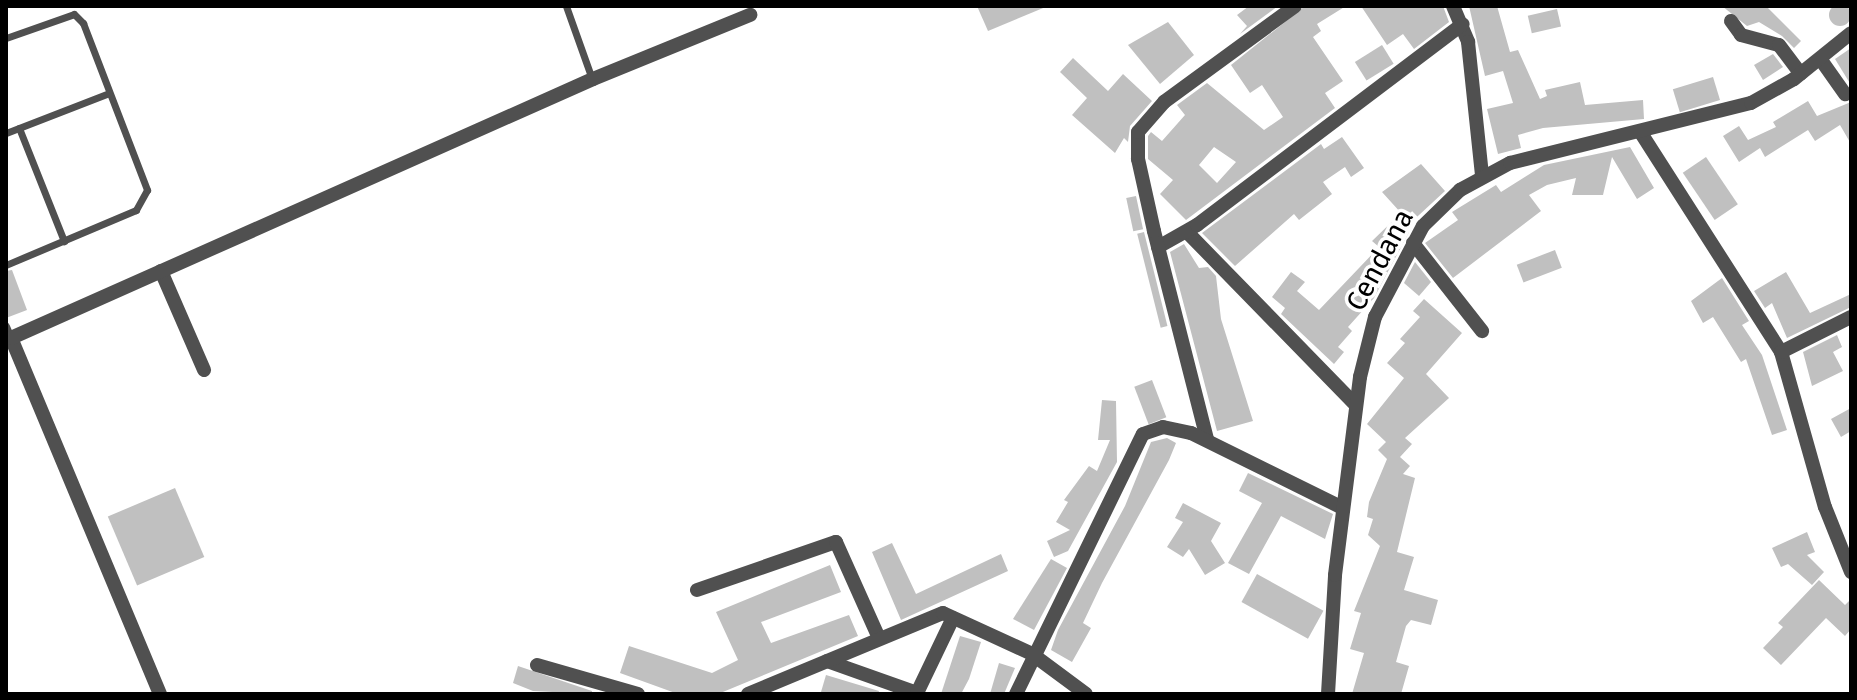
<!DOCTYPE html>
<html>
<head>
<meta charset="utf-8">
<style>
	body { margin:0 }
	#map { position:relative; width:1857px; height:700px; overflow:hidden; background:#fff; font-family:"Fira Sans",sans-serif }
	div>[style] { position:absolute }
	.building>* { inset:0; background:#c0c0c0; transform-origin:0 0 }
	.round { border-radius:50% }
	.lane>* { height:7px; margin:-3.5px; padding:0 3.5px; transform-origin:3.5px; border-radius:3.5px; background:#505050 }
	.street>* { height:14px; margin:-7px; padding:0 7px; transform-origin:7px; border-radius:7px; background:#505050 }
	span { translate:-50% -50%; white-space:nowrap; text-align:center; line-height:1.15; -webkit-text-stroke:7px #fff; paint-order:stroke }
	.street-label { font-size:28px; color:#000 }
	.frame { position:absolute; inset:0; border:8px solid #000; pointer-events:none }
</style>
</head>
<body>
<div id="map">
	<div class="building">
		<i class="round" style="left:1829px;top:4px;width:22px;height:22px"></i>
		<i style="clip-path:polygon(977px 6px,1048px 6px,988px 31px)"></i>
		<i style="clip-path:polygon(1249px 6px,1278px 6px,1240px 34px,1247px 26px,1237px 15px)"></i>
		<i style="clip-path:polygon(evenodd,1305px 6px,1346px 6px,1317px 24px,1321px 31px,1313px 37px,1343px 81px,1325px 93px,1335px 108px,1186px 220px,1160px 194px,1173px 180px,1148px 159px,1148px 136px,1151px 132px,1162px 141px,1185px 115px,1177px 105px,1207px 83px,1264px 130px,1283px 117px,1262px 85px,1250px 93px,1231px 65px,1305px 6px,1214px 147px,1236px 162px,1217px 183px,1199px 165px,1214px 147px)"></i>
		<i style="clip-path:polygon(1361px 6px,1443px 6px,1449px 22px,1414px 49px,1403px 34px,1387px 45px)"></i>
		<i style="clip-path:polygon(1469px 6px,1497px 6px,1510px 52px,1518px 50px,1540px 99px,1547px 96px,1545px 90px,1580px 82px,1585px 105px,1643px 100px,1644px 119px,1543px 128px,1518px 135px,1521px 148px,1498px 154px,1487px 109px,1513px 103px,1503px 71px,1485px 76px)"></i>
		<i style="clip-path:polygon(1722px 6px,1766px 6px,1801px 41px,1794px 48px,1782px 36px,1759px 22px,1747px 26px)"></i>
		<i style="left:1557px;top:9px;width:18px;height:30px;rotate:77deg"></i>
		<i style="clip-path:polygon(1168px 22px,1194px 55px,1160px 84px,1128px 45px)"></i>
		<i style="left:1382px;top:45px;width:22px;height:32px;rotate:58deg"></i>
		<i style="clip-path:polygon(1851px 48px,1851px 85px,1835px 59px)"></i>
		<i style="clip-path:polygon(1773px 54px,1783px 67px,1763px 80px,1754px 65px)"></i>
		<i style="clip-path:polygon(1073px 58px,1108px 91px,1123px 74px,1152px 101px,1130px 126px,1128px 142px,1124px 138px,1115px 153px,1072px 115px,1087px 98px,1060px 72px)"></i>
		<i style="left:1713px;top:77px;width:24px;height:42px;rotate:73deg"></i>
		<i style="clip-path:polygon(1808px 101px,1817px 116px,1851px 102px,1851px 144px,1840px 125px,1815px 141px,1808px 130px,1765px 157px,1760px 148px,1739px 162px,1723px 136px,1739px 126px,1748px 140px,1776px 127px,1773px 122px)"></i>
		<i style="clip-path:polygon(1342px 137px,1364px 168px,1351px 177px,1345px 167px,1323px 182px,1332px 194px,1299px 220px,1294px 214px,1235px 266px,1202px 233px,1321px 144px,1324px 149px)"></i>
		<i style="clip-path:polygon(1630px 147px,1654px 188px,1637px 199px,1612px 157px,1603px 195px,1572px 195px,1576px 178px,1547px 185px,1529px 195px,1541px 211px,1453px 278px,1425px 243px,1458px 220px,1452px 212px,1496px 185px,1501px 192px,1544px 165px)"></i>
		<i style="left:1706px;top:157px;width:57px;height:28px;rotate:56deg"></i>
		<i style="clip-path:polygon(1421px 164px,1445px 191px,1405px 228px,1409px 232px,1374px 298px,1348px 327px,1352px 331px,1338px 347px,1344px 352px,1334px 364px,1281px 314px,1285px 308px,1272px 297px,1291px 272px,1305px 282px,1297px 291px,1319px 310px,1379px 247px,1372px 241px,1401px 213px,1382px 192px)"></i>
		<i style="left:1136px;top:196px;width:34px;height:10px;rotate:78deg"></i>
		<i style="left:1144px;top:232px;width:97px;height:7px;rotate:76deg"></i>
		<i style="clip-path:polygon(1184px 244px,1199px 268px,1208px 267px,1216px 276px,1221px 319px,1253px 421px,1217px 431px,1170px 252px)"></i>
		<i style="left:1555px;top:250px;width:19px;height:41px;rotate:69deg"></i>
		<i style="clip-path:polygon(1415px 262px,1431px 282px,1419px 296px,1404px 283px)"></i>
		<i style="clip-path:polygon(12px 270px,27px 310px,6px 318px,6px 271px)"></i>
		<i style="clip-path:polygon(1786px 272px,1810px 313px,1851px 294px,1851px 307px,1787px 338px,1772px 303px,1765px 308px,1754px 291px)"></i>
		<i style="clip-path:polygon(1722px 278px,1749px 321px,1742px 325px,1762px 355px,1787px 430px,1772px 435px,1746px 359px,1741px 362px,1713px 317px,1703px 323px,1691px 301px)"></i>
		<i style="clip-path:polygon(1424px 299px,1462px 333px,1426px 374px,1449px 398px,1405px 438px,1412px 444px,1400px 457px,1410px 466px,1403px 474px,1415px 478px,1397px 552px,1414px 557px,1404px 590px,1438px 600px,1431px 625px,1411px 620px,1406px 626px,1396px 662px,1409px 666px,1401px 694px,1352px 694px,1364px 653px,1350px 649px,1361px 613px,1354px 611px,1380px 546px,1368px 535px,1373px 519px,1367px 517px,1369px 502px,1387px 459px,1378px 450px,1386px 442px,1367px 424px,1404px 378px,1387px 363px,1405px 343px,1400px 339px,1420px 317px,1413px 311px)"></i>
		<i style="clip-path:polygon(1837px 335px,1842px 347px,1833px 352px,1843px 371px,1812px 386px,1803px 352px)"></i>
		<i style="left:1152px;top:380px;width:40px;height:19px;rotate:69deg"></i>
		<i style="clip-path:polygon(1102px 400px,1116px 401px,1117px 462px,1068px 551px,1054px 557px,1047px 541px,1070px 530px,1056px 522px,1068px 502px,1064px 500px,1089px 466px,1097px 471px,1110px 440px,1098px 440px)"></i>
		<i style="clip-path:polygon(1851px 408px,1851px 431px,1841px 437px,1831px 419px)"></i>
		<i style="clip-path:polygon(1167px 438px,1176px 443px,1169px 460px,1102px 583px,1083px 623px,1091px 628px,1072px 662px,1051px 650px,1058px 630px,1125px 506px,1151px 442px)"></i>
		<i style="clip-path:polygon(1248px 473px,1333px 514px,1325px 539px,1281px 516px,1249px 574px,1228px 563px,1262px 503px,1239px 491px)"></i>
		<i style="left:175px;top:488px;width:75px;height:73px;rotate:67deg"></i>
		<i style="clip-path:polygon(1183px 503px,1221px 523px,1211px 541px,1225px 563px,1205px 575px,1189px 549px,1183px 557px,1167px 547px,1183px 522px,1175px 518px)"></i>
		<i style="clip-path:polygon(1807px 532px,1815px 552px,1807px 555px,1824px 572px,1812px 585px,1788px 564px,1781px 567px,1772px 548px)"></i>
		<i style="clip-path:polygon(892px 543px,916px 594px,1001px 554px,1008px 571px,901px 620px,872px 552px)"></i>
		<i style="clip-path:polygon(1051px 559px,1067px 568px,1034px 630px,1013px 619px)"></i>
		<i style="clip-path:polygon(830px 565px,841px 592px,761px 622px,771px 643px,849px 615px,858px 636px,718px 694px,678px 694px,620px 673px,629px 646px,712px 673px,738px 660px,716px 612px)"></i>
		<i style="left:1257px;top:574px;width:76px;height:32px;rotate:29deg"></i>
		<i style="clip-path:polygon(1819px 580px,1845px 605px,1851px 599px,1851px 629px,1845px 636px,1826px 618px,1781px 665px,1763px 648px,1783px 627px,1778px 623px)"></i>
		<i style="clip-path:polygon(960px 636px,981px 642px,969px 679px,961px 694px,941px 694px)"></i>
		<i style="clip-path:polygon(999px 663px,1015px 668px,1004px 694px,990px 694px)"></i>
		<i style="clip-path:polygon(518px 666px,592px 691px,592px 694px,533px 691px,513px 683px)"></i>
		<i style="clip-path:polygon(826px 675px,879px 691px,878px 694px,821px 692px)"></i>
	</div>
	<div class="lane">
		<i style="left:566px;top:6px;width:77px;rotate:70.4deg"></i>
		<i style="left:6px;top:38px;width:72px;rotate:-19.4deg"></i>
		<i style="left:74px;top:14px;width:13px;rotate:45deg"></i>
		<i style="left:83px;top:23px;width:179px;rotate:69deg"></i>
		<i style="left:147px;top:190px;width:23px;rotate:119deg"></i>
		<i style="left:136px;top:210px;width:141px;rotate:157.1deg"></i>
		<i style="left:19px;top:128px;width:122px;rotate:68.3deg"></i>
		<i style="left:6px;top:133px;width:110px;rotate:-21.2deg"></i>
		<i style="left:6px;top:326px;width:13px;rotate:67deg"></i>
	</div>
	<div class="street">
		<i style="left:1453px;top:6px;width:39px;rotate:67deg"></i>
		<i style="left:1468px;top:42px;width:135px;rotate:84deg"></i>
		<i style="left:1731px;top:21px;width:17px;rotate:54deg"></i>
		<i style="left:1741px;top:35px;width:39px;rotate:15deg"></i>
		<i style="left:1779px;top:45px;width:36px;rotate:53deg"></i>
		<i style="left:1821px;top:60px;width:42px;rotate:54.8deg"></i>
		<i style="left:1641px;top:133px;width:260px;rotate:57.4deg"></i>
		<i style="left:1781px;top:352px;width:161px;rotate:74.2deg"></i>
		<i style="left:1825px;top:507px;width:70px;rotate:68.2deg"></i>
		<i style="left:1187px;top:232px;width:240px;rotate:45.7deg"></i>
		<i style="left:1413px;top:243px;width:112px;rotate:51.9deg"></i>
		<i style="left:1158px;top:247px;width:45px;rotate:-29.4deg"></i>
		<i style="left:1197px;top:225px;width:333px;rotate:-37.1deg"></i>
		<i style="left:161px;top:271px;width:108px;rotate:66.5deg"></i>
		<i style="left:1781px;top:352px;width:78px;rotate:-26.6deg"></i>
		<i style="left:1207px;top:439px;width:215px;rotate:-104.3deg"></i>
		<i style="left:1154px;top:231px;width:74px;rotate:-102.5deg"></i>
		<i style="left:1138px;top:159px;width:27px;rotate:-90deg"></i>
		<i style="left:1138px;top:132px;width:40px;rotate:-49deg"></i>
		<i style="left:1164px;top:102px;width:162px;rotate:-36.2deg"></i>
		<i style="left:697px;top:590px;width:147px;rotate:-19.1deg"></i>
		<i style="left:836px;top:542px;width:105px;rotate:65.9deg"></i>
		<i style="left:827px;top:661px;width:96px;rotate:19.6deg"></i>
		<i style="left:917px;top:693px;width:83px;rotate:-64.4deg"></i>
		<i style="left:537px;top:665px;width:105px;rotate:16deg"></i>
		<i style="left:160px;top:694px;width:386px;rotate:-112.7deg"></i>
		<i style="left:11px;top:338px;width:637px;rotate:-23.99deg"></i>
		<i style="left:593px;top:79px;width:170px;rotate:-22.2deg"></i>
		<i style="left:748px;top:694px;width:211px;rotate:-22.6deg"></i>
		<i style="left:943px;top:613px;width:98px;rotate:24.7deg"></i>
		<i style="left:1032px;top:654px;width:67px;rotate:36.5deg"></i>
		<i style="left:1016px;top:694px;width:289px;rotate:-64deg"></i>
		<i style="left:1143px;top:434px;width:21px;rotate:-19deg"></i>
		<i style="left:1163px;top:427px;width:29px;rotate:12deg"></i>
		<i style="left:1191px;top:433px;width:169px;rotate:26.3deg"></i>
		<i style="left:1328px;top:694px;width:119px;rotate:-86.6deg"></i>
		<i style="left:1335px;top:575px;width:200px;rotate:-82.8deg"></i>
		<i style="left:1360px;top:377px;width:62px;rotate:-76deg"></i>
		<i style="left:1375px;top:317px;width:103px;rotate:-62.2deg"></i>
		<i style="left:1423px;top:226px;width:52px;rotate:-44.2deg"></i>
		<i style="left:1460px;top:190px;width:57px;rotate:-28.4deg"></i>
		<i style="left:1510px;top:163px;width:248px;rotate:-14deg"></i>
		<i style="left:1751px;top:103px;width:49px;rotate:-29.2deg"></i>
		<i style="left:1794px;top:79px;width:73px;rotate:-38.9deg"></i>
	</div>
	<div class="street-label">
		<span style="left:1380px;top:260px;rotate:-62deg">Cendana</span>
	</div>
	<div class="frame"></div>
</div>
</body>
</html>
